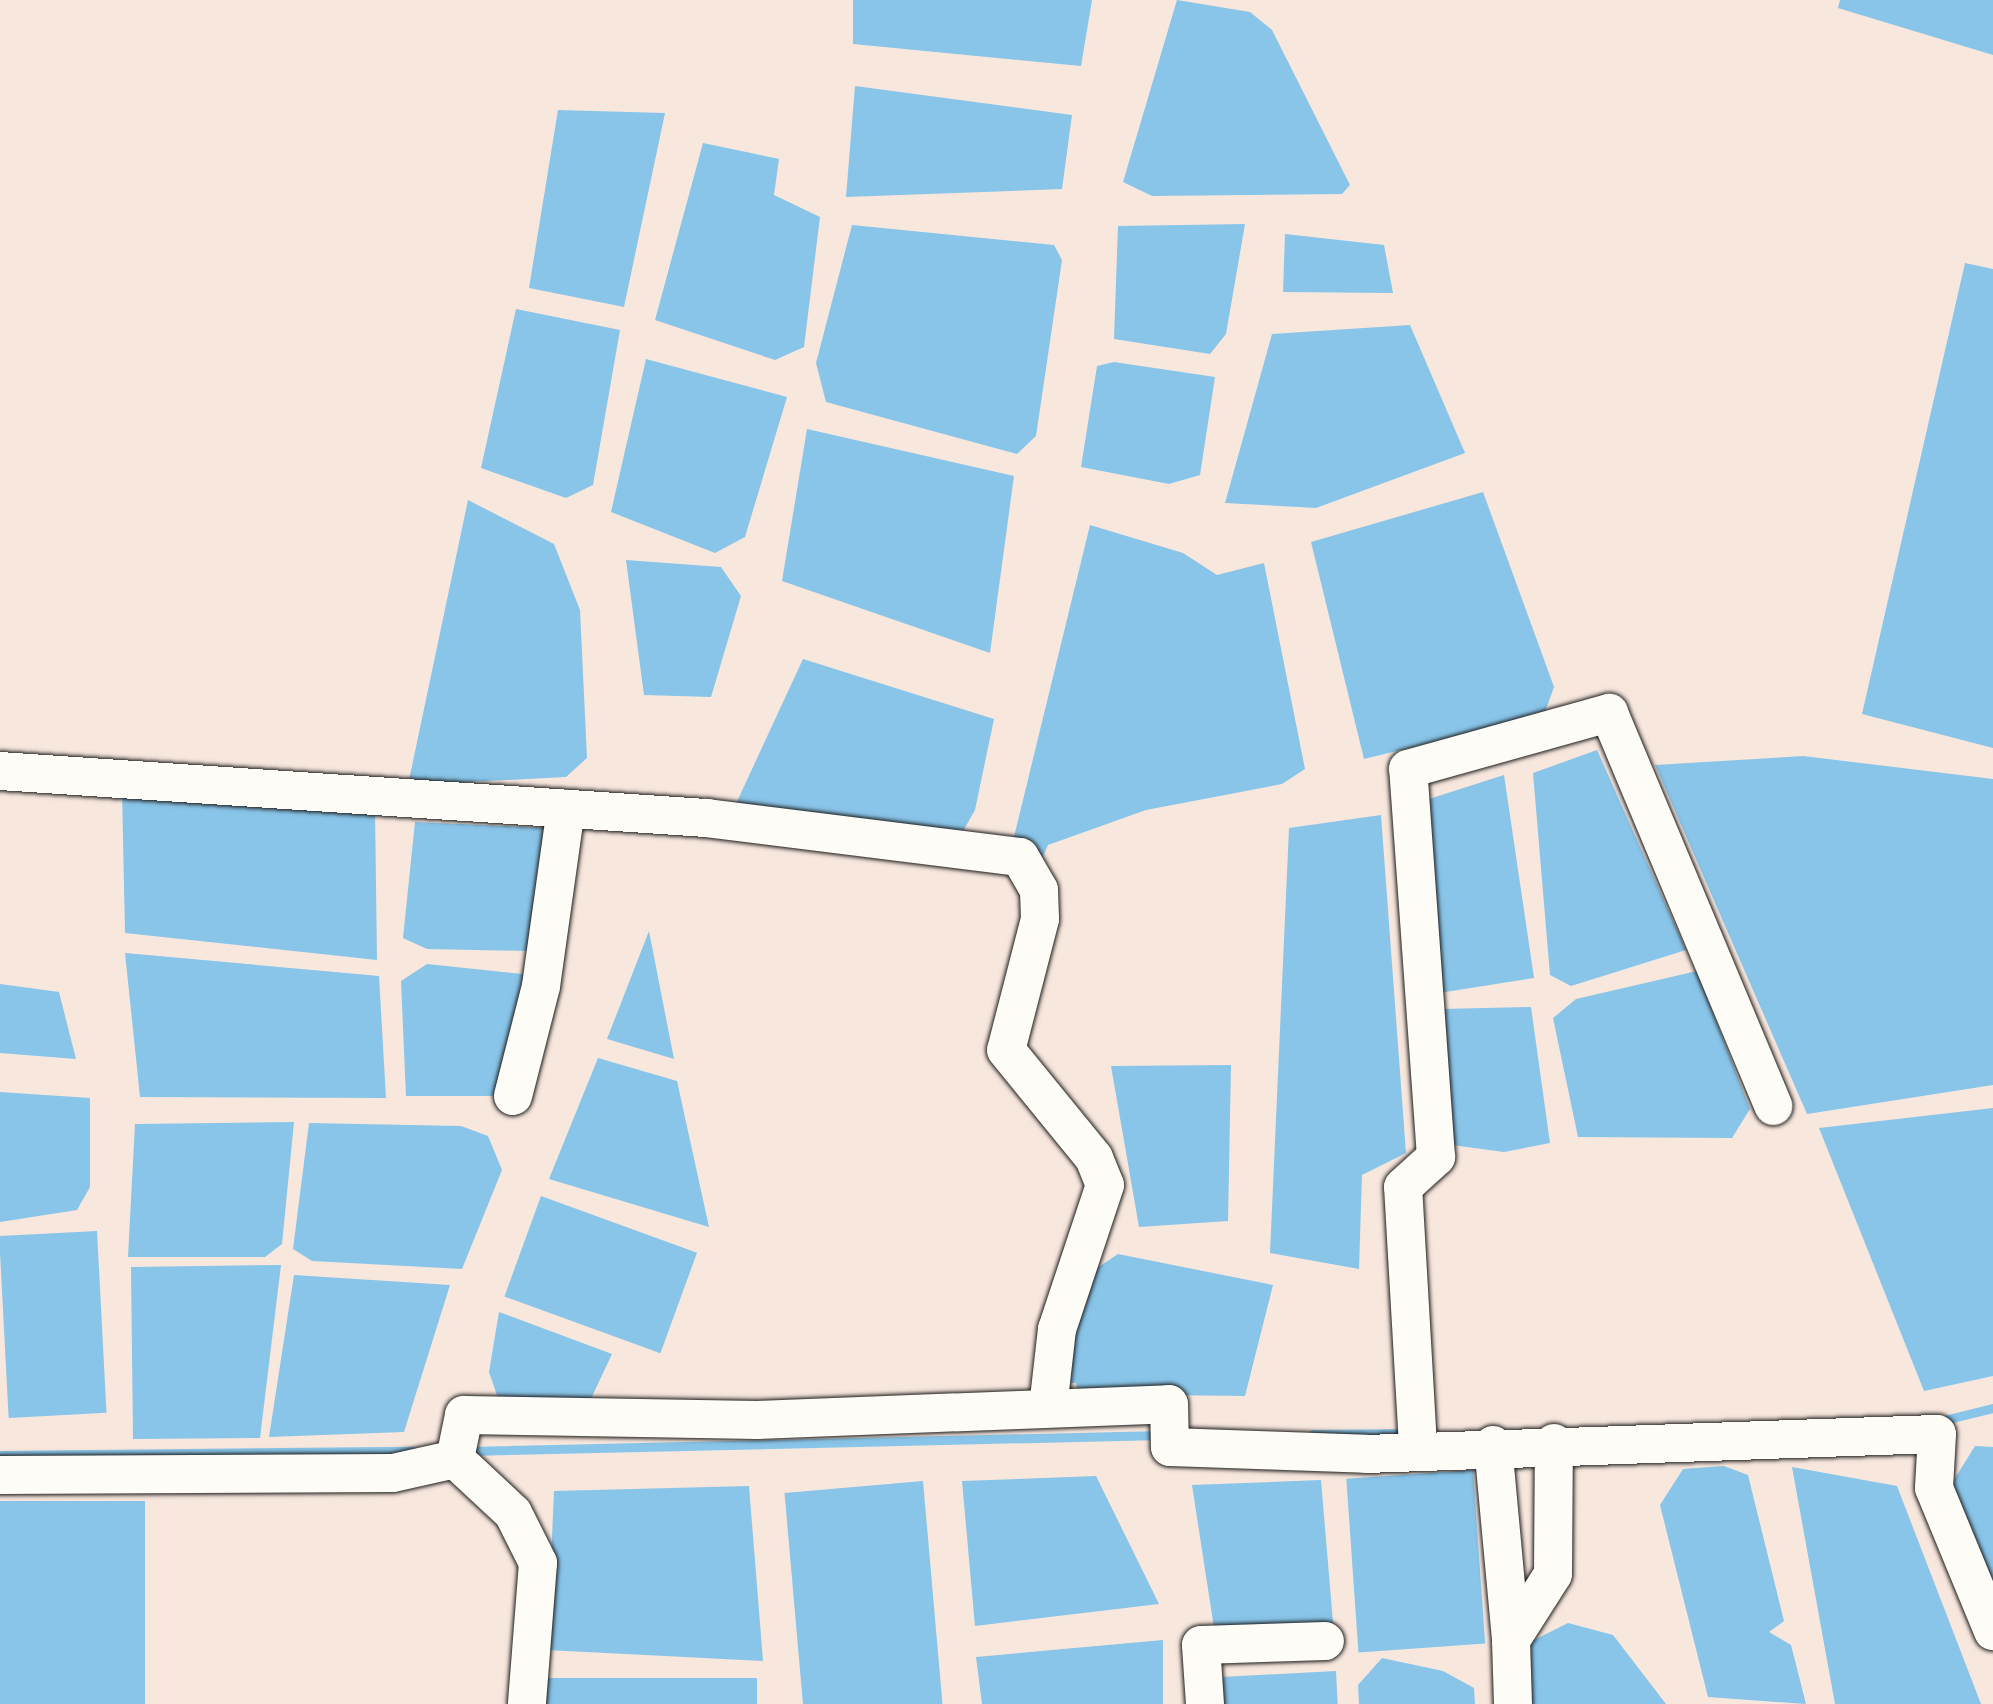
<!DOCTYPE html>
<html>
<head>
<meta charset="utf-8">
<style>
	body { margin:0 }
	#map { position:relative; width:1993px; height:1704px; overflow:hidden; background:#f8e7dd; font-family:"Architects Daughter",sans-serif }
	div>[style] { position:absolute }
	.water>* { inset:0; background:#89c5e9; transform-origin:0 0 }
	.stream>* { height:9px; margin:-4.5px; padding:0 4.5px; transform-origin:4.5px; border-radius:4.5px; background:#89c5e9 }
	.roads { filter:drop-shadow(0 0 2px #1c1c1c) drop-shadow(0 0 2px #1c1c1c) }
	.minor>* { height:38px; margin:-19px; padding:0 19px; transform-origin:19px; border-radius:19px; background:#fdfcf7 }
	span { translate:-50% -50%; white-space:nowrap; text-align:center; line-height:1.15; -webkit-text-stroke:8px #fdfcf7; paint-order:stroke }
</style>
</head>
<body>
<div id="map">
	<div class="water">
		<i style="clip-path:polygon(853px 0,1092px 0,1081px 66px,853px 44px)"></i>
		<i style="clip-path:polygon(1177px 0,1250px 12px,1272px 30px,1350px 185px,1342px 194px,1152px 196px,1123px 182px)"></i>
		<i style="clip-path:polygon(1840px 0,1993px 0,1993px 55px,1838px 8px)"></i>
		<i style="clip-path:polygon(855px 86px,1072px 115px,1062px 189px,846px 197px)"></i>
		<i style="clip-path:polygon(558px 110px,665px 113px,624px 307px,529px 288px)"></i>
		<i style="clip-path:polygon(703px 143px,779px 159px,774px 195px,820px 217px,804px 347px,775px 360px,655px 320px)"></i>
		<i style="clip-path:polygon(1245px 224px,1226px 334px,1210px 354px,1114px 339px,1118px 226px)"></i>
		<i style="clip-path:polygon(852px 225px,1054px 245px,1062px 260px,1036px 436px,1017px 454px,826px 402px,816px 363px)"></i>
		<i style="clip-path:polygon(1285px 234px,1384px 245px,1393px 293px,1283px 292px)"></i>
		<i style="clip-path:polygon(1965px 263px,1993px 269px,1993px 748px,1862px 714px)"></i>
		<i style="clip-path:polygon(516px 309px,620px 330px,593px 485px,566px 498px,481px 468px)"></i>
		<i style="clip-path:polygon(1410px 325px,1465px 453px,1316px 508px,1225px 503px,1272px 334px)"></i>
		<i style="clip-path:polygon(646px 359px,787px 397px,745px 537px,715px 553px,611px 512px)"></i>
		<i style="clip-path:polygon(1114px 362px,1215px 377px,1200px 475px,1169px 484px,1081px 467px,1097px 366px)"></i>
		<i style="clip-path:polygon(807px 429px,1014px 476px,990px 653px,782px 581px)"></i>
		<i style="clip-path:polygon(1483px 492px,1554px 687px,1544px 715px,1364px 759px,1311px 542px)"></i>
		<i style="clip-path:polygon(468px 500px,554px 544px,580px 610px,587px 758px,566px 777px,408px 785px)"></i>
		<i style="clip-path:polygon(1090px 525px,1183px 553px,1217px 575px,1264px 563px,1305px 769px,1282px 784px,1146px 810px,1048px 845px,1040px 863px,1013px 841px)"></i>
		<i style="clip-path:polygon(626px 560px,721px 567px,741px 596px,711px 697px,644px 695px)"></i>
		<i style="clip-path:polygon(803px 659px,994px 719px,975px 810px,950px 854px,734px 808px)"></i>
		<i style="clip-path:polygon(1597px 750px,1686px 950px,1571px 986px,1550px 975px,1533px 773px)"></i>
		<i style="clip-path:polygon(1803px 756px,1993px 779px,1993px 1085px,1807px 1114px,1655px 765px)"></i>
		<i style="clip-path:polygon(1504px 775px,1534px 978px,1439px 993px,1429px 799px)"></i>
		<i style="clip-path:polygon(122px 790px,375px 810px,377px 960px,125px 933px)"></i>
		<i style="clip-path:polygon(1381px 815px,1406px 1153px,1362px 1175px,1359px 1269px,1270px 1253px,1289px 828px)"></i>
		<i style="clip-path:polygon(415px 822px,547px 828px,527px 951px,427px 949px,403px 938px)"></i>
		<i style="clip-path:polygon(649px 931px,674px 1059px,607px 1039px)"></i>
		<i style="clip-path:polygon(125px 953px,379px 976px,386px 1098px,140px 1097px)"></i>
		<i style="clip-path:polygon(427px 964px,541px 976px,521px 1077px,493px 1096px,406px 1096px,401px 981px)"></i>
		<i style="clip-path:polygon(1697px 971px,1750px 1109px,1732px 1138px,1578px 1137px,1553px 1018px,1576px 999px)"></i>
		<i style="clip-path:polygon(0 984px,59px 992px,76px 1059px,0 1053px)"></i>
		<i style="clip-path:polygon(1531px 1007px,1550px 1143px,1504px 1152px,1452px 1145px,1442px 1009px)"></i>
		<i style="clip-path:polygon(598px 1058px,677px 1081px,709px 1227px,549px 1179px)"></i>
		<i style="clip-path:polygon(1231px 1065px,1228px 1221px,1139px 1227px,1111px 1066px)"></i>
		<i style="clip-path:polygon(0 1092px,90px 1098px,90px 1187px,77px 1210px,0 1222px)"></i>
		<i style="clip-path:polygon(1993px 1108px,1993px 1376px,1924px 1391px,1819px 1128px)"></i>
		<i style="clip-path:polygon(294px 1122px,282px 1244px,265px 1257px,128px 1257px,135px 1124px)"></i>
		<i style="clip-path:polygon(309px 1123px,461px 1126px,488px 1136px,502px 1170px,462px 1269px,312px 1261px,293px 1249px)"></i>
		<i style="left:541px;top:1196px;width:166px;height:107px;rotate:20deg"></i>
		<i style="left:97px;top:1231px;width:182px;height:98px;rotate:87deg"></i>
		<i style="clip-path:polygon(1118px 1254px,1273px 1285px,1245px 1396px,1078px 1394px,1076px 1383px,1057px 1383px,1091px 1272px)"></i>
		<i style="clip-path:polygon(281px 1265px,260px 1438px,133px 1439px,131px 1267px)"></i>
		<i style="clip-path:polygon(294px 1275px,450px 1285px,404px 1432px,269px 1437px)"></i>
		<i style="clip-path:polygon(499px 1312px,612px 1354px,589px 1403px,501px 1407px,489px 1372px)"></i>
		<i style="clip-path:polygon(1975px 1446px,1993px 1447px,1993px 1586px,1952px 1483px)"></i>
		<i style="clip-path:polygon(1724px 1466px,1748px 1475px,1784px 1621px,1769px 1632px,1791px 1645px,1806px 1704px,1708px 1697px,1660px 1505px,1683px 1469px)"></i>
		<i style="clip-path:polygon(1792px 1467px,1897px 1486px,1981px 1704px,1835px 1704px)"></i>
		<i style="left:1473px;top:1470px;width:174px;height:127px;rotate:86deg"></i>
		<i style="clip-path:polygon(1096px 1476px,1159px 1604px,975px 1626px,962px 1481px)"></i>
		<i style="clip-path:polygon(1321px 1480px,1334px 1634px,1214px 1628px,1192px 1485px)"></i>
		<i style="left:923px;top:1481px;width:224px;height:139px;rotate:85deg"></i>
		<i style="clip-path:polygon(749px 1486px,763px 1661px,547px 1650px,554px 1491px)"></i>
		<i style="left:145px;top:1501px;width:203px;height:145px;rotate:90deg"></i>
		<i style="clip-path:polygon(1568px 1623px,1613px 1635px,1666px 1704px,1518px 1704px,1516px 1649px)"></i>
		<i style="clip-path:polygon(1163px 1640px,1163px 1704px,982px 1704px,976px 1657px)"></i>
		<i style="clip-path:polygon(1382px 1658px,1443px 1671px,1474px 1688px,1475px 1704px,1359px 1704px,1358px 1685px)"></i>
		<i style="left:1336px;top:1671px;width:33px;height:124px;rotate:87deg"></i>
		<i style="left:531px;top:1678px;width:226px;height:26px"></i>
	</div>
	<div class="stream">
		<i style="left:1936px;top:1422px;width:59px;rotate:-13.8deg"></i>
		<i style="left:1313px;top:1434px;width:94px;rotate:-0.6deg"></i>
		<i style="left:468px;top:1451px;width:694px;rotate:-1.32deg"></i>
		<i style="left:0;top:1455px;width:412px;rotate:-0.6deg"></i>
	</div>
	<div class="roads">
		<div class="minor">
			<i style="left:0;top:771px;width:708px;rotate:3.81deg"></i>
			<i style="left:706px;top:818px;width:316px;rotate:7.1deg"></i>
			<i style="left:1020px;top:857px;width:38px;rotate:60deg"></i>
			<i style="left:1039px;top:890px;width:29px;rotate:88deg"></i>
			<i style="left:1040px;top:919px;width:135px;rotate:104.5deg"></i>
			<i style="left:1006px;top:1050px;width:139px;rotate:50.8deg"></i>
			<i style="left:1094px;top:1158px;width:29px;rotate:68deg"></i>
			<i style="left:1105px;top:1185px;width:152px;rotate:108.4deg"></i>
			<i style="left:1057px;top:1329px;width:80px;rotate:96.5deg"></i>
			<i style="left:513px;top:1096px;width:114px;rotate:-75.7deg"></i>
			<i style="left:541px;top:986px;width:179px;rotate:-82deg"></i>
			<i style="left:1493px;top:1445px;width:196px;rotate:84.7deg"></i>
			<i style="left:1418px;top:1446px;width:259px;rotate:-93.3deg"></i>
			<i style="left:1403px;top:1187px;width:45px;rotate:-42.3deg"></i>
			<i style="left:1436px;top:1157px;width:389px;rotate:-94.1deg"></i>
			<i style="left:1408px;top:769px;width:209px;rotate:-15.6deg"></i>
			<i style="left:1609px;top:713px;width:426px;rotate:67.3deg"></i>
			<i style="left:455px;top:1459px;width:45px;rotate:-78.4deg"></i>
			<i style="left:464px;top:1415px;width:293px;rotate:1deg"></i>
			<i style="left:757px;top:1420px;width:412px;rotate:-2.2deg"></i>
			<i style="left:1169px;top:1404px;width:43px;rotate:88.7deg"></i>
			<i style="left:1170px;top:1447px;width:196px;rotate:2deg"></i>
			<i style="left:1366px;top:1454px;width:571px;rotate:-2.01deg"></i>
			<i style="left:1937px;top:1434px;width:54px;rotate:93.2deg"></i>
			<i style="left:1934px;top:1488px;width:155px;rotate:67.6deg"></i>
			<i style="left:0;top:1475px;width:393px;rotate:-0.3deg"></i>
			<i style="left:393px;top:1473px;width:64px;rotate:-12.7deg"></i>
			<i style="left:455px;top:1459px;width:79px;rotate:43deg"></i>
			<i style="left:513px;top:1513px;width:56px;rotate:63.4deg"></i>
			<i style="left:538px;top:1563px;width:141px;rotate:94.5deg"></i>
			<i style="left:1205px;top:1704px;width:59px;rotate:-93.9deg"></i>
			<i style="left:1201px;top:1645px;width:124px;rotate:-1.8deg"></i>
			<i style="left:1513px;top:1704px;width:64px;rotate:-91.8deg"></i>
			<i style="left:1511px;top:1640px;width:78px;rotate:-57.5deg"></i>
			<i style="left:1553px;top:1574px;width:131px;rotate:-89.6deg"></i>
		</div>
	</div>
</div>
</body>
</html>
